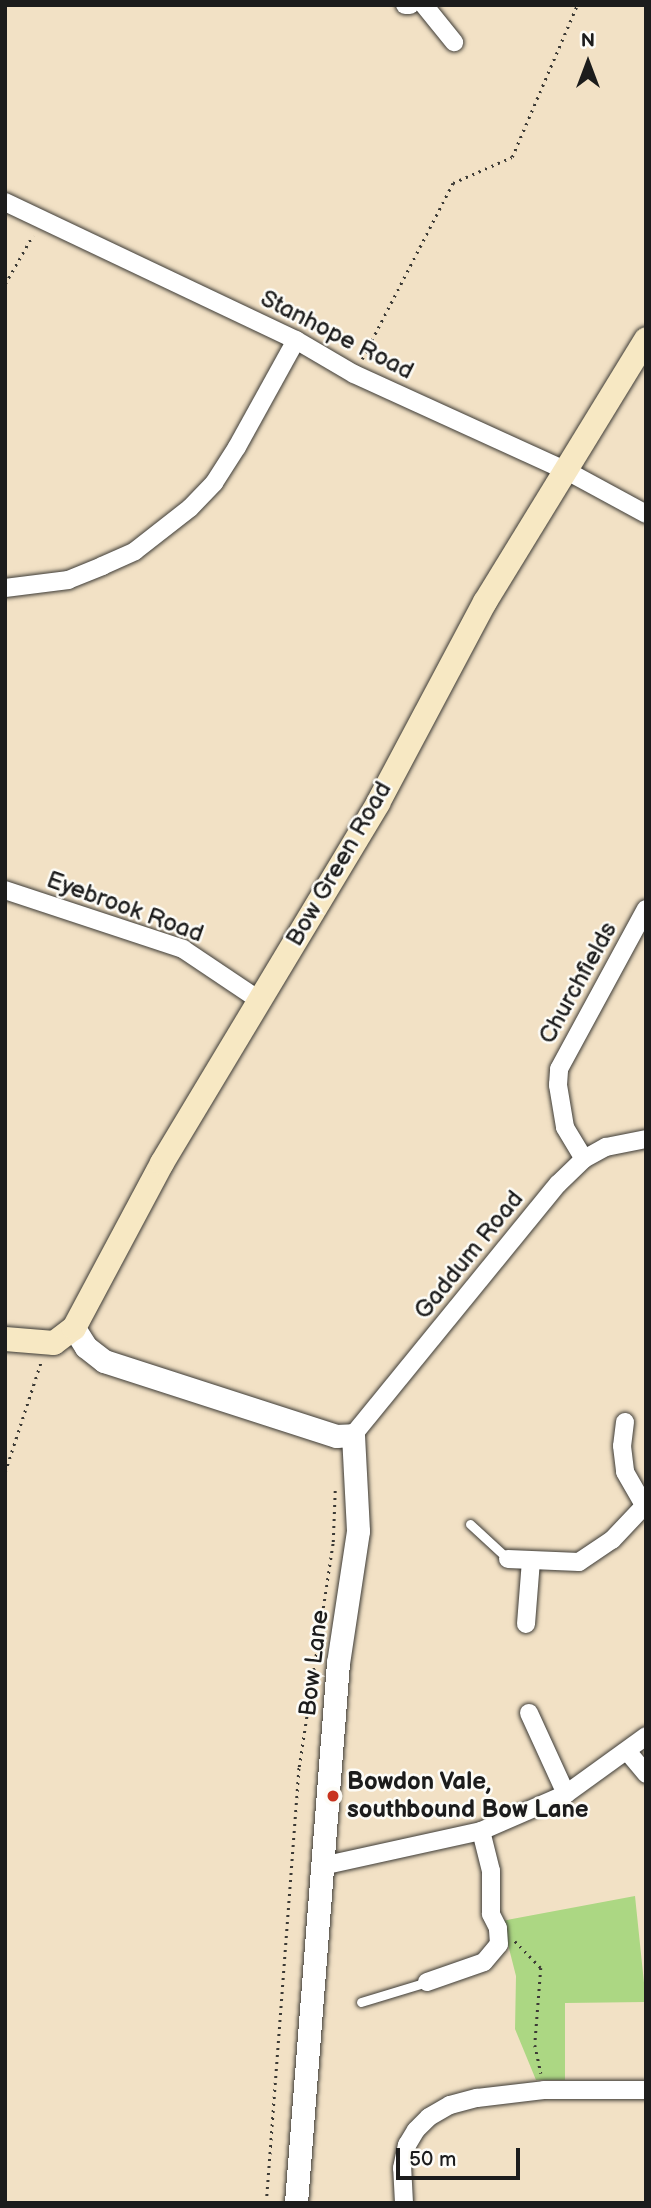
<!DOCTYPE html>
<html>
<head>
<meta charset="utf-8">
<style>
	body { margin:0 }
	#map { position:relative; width:651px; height:2208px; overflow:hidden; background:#f2e1c5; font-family:"Balsamiq Sans",sans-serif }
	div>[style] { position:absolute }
	.green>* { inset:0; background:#acd783 }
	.path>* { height:2.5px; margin-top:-1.25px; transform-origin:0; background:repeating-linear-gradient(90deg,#3c3a35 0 2px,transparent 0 7px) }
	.roads { filter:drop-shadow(0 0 2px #3c3a35) drop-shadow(0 0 2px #3c3a35) }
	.service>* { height:9px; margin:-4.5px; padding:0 4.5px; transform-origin:4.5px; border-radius:4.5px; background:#fff }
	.minor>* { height:18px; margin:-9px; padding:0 9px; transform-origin:9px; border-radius:9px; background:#fff }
	.tertiary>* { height:23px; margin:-11.5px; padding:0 11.5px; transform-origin:11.5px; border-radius:11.5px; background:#fff }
	.secondary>* { height:24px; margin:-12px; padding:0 12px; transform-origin:12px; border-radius:12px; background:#f7e8c3 }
	.dots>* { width:19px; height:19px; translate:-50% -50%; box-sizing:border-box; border:4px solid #fdfcf7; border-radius:50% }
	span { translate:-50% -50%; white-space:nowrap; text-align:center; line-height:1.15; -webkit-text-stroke:5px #fdfcf7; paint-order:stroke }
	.street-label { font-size:24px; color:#1c1c1c }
	.poi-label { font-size:24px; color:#1c1c1c; font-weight:700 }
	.left { translate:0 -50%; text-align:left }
	.frame { position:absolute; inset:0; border:7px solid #1c1c1c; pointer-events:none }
	.north { position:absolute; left:553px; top:28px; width:70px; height:70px; -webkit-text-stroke:5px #fdfcf7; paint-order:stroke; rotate:0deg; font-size:19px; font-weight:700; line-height:28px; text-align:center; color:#1c1c1c }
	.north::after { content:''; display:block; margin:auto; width:24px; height:32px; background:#1c1c1c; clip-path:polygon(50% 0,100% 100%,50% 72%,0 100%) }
	.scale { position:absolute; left:396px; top:2148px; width:124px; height:32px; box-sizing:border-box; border:4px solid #1c1c1c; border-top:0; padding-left:9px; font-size:21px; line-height:24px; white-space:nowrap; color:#1c1c1c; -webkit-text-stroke:5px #fdfcf7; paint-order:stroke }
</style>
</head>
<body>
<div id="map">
	<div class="green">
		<i style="clip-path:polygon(635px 1896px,646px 2002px,565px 2003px,565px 2080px,536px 2080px,515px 2029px,516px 1976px,502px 1921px)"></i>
	</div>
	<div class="path">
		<i style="left:5px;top:284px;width:56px;rotate:-60.3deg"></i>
		<i style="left:362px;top:359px;width:198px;rotate:-62.7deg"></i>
		<i style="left:453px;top:183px;width:64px;rotate:-23.8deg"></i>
		<i style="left:512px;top:157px;width:165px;rotate:-66.8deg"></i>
		<i style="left:5px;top:1472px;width:116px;rotate:-71.9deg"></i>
		<i style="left:515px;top:1941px;width:37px;rotate:46deg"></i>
		<i style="left:541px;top:1968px;width:77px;rotate:94.5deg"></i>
		<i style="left:535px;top:2045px;width:29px;rotate:78deg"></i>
		<i style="left:266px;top:2203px;width:437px;rotate:-85.7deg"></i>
		<i style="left:299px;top:1767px;width:228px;rotate:-81.4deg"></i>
		<i style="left:333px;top:1542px;width:53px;rotate:-87.8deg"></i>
	</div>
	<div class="roads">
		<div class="service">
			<i style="left:470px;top:1524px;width:52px;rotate:42.6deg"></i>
			<i style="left:361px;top:2002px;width:69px;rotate:-16.9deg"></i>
		</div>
		<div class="minor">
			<i style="left:405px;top:5px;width:5px"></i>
			<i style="left:424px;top:5px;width:48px;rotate:51deg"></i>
			<i style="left:5px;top:202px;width:322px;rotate:25.4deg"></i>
			<i style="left:296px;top:340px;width:67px;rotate:30.4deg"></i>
			<i style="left:354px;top:374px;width:232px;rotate:24.5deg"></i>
			<i style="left:565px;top:470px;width:92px;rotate:28.5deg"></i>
			<i style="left:5px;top:588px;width:64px;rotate:-7.2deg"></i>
			<i style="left:68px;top:580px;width:37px;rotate:-22deg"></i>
			<i style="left:102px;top:566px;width:36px;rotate:-24deg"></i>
			<i style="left:135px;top:551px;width:70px;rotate:-38deg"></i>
			<i style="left:190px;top:508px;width:35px;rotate:-46deg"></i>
			<i style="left:214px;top:483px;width:43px;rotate:-57.4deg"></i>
			<i style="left:237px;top:447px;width:122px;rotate:-61.1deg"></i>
			<i style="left:5px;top:890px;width:188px;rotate:18.3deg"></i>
			<i style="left:183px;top:949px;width:92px;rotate:33.9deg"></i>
			<i style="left:584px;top:1159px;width:37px;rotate:-121deg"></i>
			<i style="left:565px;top:1127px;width:43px;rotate:-99.5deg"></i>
			<i style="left:558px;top:1085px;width:16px;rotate:-86deg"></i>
			<i style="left:559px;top:1069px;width:182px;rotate:-61.5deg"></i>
			<i style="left:625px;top:1422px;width:24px;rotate:97deg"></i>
			<i style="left:622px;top:1446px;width:26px;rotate:83deg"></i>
			<i style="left:625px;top:1472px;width:38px;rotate:60deg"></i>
			<i style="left:353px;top:1435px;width:324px;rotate:-50.8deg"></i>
			<i style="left:558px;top:1184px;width:36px;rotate:-44deg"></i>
			<i style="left:584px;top:1159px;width:25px;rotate:-29deg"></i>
			<i style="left:606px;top:1147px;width:41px;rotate:-11.3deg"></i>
			<i style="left:508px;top:1559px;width:71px;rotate:2.4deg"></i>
			<i style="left:579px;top:1562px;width:40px;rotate:-34deg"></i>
			<i style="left:612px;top:1540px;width:50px;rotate:-46.6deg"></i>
			<i style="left:526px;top:1624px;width:63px;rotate:-85.5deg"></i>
			<i style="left:529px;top:1713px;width:89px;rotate:65.4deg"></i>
			<i style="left:627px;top:1751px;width:30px;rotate:50deg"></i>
			<i style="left:322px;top:1866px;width:163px;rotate:-12.4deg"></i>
			<i style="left:481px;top:1831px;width:93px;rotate:-23.5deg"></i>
			<i style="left:566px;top:1794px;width:99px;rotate:-35.9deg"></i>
			<i style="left:427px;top:1982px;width:60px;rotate:-19.3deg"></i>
			<i style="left:484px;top:1962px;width:23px;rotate:-50deg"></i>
			<i style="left:499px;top:1944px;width:16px;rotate:-94deg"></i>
			<i style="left:498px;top:1928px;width:16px;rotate:-117deg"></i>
			<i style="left:491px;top:1914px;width:43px;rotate:-90deg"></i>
			<i style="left:491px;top:1871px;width:41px;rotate:-104deg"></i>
			<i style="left:404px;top:2203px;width:35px;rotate:-93deg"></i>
			<i style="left:402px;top:2168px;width:24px;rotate:-78deg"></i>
			<i style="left:407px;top:2145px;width:17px;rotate:-59deg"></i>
			<i style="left:416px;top:2130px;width:18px;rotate:-45deg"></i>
			<i style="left:429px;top:2117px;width:24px;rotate:-30deg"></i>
			<i style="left:450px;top:2105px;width:28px;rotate:-15deg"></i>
			<i style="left:477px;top:2098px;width:67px;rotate:-6.8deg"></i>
			<i style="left:544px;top:2090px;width:102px"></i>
		</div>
		<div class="tertiary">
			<i style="left:74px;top:1328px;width:22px;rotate:58deg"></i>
			<i style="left:86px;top:1347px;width:23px;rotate:38deg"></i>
			<i style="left:104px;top:1361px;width:244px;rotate:17.9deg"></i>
			<i style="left:336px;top:1436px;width:17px;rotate:-3deg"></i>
			<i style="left:353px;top:1435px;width:96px;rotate:87deg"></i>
			<i style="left:358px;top:1531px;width:134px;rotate:98.6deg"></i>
			<i style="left:338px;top:1663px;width:542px;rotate:94.45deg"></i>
		</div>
		<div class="secondary">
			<i style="left:5px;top:1339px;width:49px;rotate:4.7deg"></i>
			<i style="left:54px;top:1343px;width:25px;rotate:-37deg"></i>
			<i style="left:74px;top:1328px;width:187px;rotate:-61.9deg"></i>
			<i style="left:162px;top:1163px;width:420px;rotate:-59deg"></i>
			<i style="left:378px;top:803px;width:228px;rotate:-62deg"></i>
			<i style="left:485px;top:602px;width:308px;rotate:-58.5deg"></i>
		</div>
	</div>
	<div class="dots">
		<i style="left:333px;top:1796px;background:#c8321e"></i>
	</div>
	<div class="street-label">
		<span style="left:337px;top:335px;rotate:27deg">Stanhope Road</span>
		<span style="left:339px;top:864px;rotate:-60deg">Bow Green Road</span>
		<span style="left:125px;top:907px;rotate:20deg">Eyebrook Road</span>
		<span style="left:578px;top:983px;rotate:-61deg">Churchfields</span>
		<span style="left:469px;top:1255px;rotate:-51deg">Gaddum Road</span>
		<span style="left:314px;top:1663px;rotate:-83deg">Bow Lane</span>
	</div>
	<div class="poi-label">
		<span class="left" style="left:347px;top:1796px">Bowdon Vale,<br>southbound Bow Lane</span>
	</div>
	<div class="frame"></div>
	<div class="north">N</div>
	<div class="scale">50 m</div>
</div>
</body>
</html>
